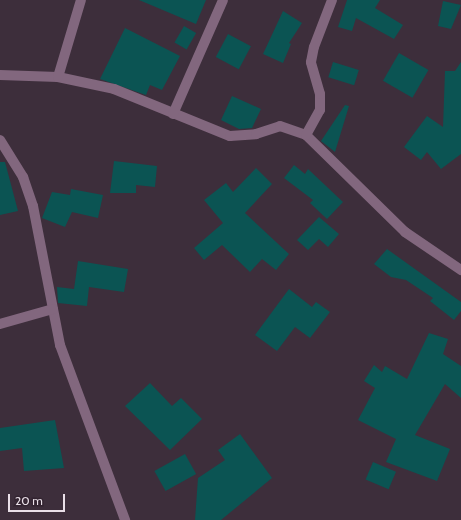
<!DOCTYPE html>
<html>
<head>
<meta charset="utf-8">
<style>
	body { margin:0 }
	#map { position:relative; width:461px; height:520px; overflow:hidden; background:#3d2e3b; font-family:Cabin,sans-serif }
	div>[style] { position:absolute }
	.building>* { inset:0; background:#0b5453; transform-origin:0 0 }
	.minor>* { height:10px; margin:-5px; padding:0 5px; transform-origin:5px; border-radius:5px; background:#82677e }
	span { translate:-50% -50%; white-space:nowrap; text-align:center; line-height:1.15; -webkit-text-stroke:4px #332431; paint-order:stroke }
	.scale { position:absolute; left:8px; top:494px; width:57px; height:18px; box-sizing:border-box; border:2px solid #e9dfe7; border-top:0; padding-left:5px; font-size:12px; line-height:14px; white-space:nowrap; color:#e9dfe7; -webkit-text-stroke:3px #332431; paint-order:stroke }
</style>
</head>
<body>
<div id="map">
	<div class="building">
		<i style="clip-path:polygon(139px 0,206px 0,196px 24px)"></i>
		<i style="clip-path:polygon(347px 0,380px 0,375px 8px,403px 25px,394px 39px,356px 18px,352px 31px,338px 27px)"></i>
		<i style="clip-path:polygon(443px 1px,461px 5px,451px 29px,438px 26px)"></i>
		<i style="clip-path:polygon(283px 11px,302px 23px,289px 43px,291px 44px,283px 63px,263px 54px)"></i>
		<i style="left:184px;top:26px;width:14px;height:19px;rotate:30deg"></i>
		<i style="clip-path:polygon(125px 28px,180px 56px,162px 90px,150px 85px,146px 95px,100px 79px)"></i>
		<i style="left:228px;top:34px;width:26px;height:26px;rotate:28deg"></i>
		<i style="left:399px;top:53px;width:34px;height:32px;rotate:30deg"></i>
		<i style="left:333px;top:62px;width:27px;height:16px;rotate:17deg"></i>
		<i style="clip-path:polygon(461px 62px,461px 154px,441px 169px,427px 152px,421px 160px,404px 147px,427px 116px,443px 127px,445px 71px,455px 71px)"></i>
		<i style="clip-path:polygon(232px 96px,261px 109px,252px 128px,239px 129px,221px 120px)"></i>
		<i style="clip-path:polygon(345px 105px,349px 106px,335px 152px,321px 141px)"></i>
		<i style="clip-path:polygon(114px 161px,157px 166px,155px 187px,136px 185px,136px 193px,110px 193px)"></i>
		<i style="clip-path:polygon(0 162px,5px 162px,18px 211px,0 215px)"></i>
		<i style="clip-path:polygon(294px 165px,305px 174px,308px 169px,343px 202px,327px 219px,310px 203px,313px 200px,284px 178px)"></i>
		<i style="clip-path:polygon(256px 168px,272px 184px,245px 213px,289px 254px,276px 270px,262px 259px,250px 272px,222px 245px,204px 260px,194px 248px,223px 223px,204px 200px,226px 183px,233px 192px)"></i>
		<i style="clip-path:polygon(71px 189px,103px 195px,98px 218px,72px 212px,65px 227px,42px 218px,52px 192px,70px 195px)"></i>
		<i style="clip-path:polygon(319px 217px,339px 234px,328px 247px,319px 239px,308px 250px,297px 240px)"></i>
		<i style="clip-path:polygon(387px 249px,461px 302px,461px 311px,454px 320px,430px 301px,433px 298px,406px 280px,391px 277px,374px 264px)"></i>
		<i style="clip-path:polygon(78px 261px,128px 269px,124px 292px,89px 287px,87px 306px,58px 303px,57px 287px,74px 289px)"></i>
		<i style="clip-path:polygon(289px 289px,312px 307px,316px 302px,330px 312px,310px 338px,295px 327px,277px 351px,255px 335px)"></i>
		<i style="clip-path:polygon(429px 333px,448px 339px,443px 354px,461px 366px,461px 398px,445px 384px,415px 435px,450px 449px,437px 481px,386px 462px,396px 439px,358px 420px,375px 388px,364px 381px,374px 365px,382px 372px,385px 366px,407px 379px)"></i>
		<i style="clip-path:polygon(150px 383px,172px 406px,181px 398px,202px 419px,170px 450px,125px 406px)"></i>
		<i style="clip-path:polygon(55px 420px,64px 468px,24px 471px,22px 448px,0 451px,0 428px)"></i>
		<i style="clip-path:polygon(240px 434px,272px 478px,221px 520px,195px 520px,198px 478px,225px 460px,218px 450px)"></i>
		<i style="left:185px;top:454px;width:23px;height:35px;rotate:61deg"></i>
		<i style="left:373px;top:462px;width:25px;height:19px;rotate:23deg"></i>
	</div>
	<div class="minor">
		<i style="left:0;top:75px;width:58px;rotate:2deg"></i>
		<i style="left:58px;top:77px;width:57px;rotate:12.1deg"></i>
		<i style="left:114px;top:89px;width:125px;rotate:22.1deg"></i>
		<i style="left:230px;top:136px;width:26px;rotate:-4deg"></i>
		<i style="left:256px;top:134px;width:25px;rotate:-18deg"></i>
		<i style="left:280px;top:126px;width:28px;rotate:19deg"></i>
		<i style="left:306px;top:135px;width:139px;rotate:44.4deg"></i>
		<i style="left:405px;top:232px;width:68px;rotate:34.2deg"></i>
		<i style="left:58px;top:77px;width:80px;rotate:-73.4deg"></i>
		<i style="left:173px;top:114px;width:124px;rotate:-66.3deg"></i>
		<i style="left:306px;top:135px;width:29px;rotate:-61deg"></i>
		<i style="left:320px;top:110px;width:16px;rotate:-90deg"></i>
		<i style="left:320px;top:94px;width:33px;rotate:-106deg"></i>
		<i style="left:311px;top:62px;width:15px;rotate:-79deg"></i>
		<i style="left:314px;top:47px;width:50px;rotate:-69deg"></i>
		<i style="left:0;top:140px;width:44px;rotate:58.1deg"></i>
		<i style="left:23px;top:177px;width:31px;rotate:71deg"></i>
		<i style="left:33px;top:206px;width:142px;rotate:79deg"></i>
		<i style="left:60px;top:345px;width:187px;rotate:69.6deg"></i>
		<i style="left:0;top:324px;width:55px;rotate:-15.8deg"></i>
	</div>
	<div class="scale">20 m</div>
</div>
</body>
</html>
